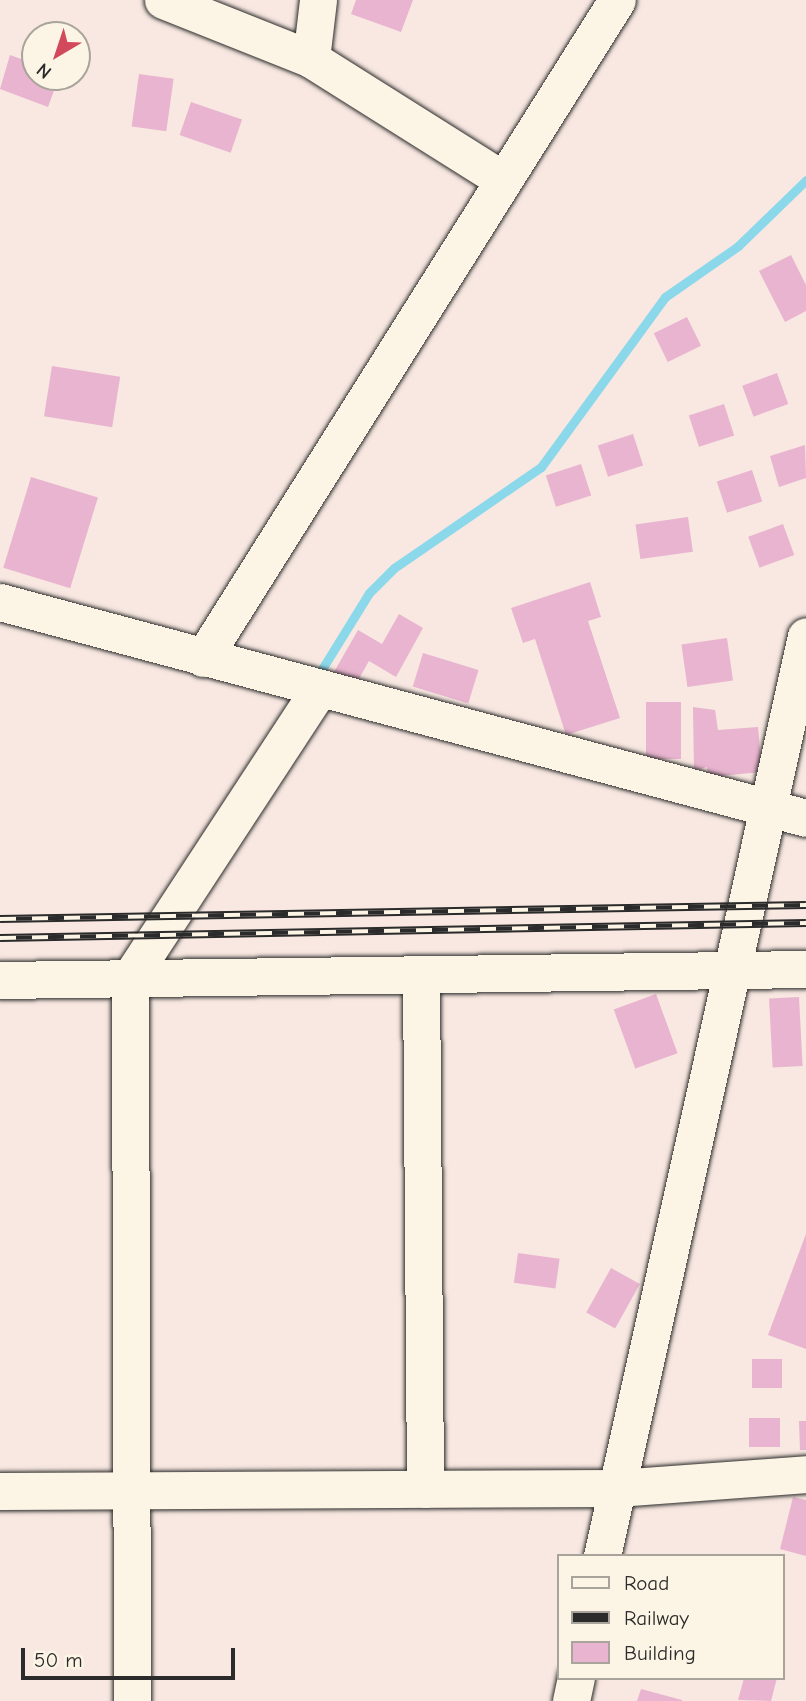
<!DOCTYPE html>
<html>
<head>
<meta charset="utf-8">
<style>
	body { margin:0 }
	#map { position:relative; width:806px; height:1701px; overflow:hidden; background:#f8e8e1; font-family:"Comic Neue",sans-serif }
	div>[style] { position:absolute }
	.stream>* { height:9px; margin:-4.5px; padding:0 4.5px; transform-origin:4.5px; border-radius:4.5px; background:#8cd8eb }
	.building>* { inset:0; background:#e9b4cf; transform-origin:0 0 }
	.roads { filter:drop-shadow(0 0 2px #2b2b2b) drop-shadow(0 0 2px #2b2b2b) }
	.minor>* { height:37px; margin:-18.5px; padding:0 18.5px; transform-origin:18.5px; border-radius:18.5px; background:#fcf5e5 }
	.rail>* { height:8px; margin-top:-4px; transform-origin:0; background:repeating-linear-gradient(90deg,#fcf5e5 0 16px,#2b2b2b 0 32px); box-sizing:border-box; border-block:2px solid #2b2b2b }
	span { translate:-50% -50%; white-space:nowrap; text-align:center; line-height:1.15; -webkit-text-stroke:5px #fcf5e5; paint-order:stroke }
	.legend { position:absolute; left:557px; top:1554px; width:228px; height:126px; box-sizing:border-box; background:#fcf5e5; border:2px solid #a8a49b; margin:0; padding:9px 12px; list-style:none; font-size:21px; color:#2b2b2b }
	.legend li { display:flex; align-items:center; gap:14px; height:35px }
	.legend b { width:35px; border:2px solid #a8a49b }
	.north { position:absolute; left:21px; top:21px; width:70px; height:70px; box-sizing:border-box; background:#fcf5e5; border:2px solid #a8a49b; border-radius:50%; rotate:219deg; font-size:19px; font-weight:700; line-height:28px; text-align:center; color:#2b2b2b }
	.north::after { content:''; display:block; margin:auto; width:24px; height:32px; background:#d1495b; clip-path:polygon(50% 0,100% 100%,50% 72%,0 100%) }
	.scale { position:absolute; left:21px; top:1648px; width:214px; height:32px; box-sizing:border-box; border:4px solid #2b2b2b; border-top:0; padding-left:9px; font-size:21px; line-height:24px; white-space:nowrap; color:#2b2b2b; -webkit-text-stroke:5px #fcf5e5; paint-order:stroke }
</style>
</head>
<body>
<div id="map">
	<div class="stream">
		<i style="left:322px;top:669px;width:89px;rotate:-58.3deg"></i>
		<i style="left:369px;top:593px;width:35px;rotate:-45deg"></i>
		<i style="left:394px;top:568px;width:178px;rotate:-34.5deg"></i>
		<i style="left:541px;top:467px;width:210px;rotate:-53.9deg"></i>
		<i style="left:665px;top:297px;width:89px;rotate:-34.9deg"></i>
		<i style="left:738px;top:246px;width:95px;rotate:-44.1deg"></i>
	</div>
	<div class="building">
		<i style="clip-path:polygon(356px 0,413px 0,401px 32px,351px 14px)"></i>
		<i style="clip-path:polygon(10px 55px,35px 64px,35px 77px,59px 77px,48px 107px,0 89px)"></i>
		<i style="left:139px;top:74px;width:35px;height:53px;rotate:8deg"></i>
		<i style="left:191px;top:102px;width:54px;height:35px;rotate:19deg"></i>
		<i style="clip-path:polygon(791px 255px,806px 285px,806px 311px,785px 322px,759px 271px)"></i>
		<i style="left:687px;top:317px;width:32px;height:37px;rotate:64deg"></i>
		<i style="left:52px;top:366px;width:69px;height:51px;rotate:9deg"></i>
		<i style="left:777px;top:373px;width:33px;height:37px;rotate:70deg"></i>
		<i style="left:724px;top:404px;width:33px;height:37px;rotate:72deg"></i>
		<i style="left:633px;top:434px;width:33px;height:37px;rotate:72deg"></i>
		<i style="clip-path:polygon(805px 445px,806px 478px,779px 487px,770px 456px)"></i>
		<i style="left:581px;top:464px;width:33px;height:37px;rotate:72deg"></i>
		<i style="left:752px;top:470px;width:33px;height:37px;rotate:72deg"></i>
		<i style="left:31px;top:477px;width:70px;height:95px;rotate:17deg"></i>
		<i style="left:688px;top:517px;width:35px;height:53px;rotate:82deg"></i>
		<i style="left:783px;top:524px;width:33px;height:37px;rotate:70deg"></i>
		<i style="clip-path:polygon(590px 582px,601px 617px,588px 621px,620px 718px,566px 735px,535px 639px,523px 643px,511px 608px)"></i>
		<i style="clip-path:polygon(399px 614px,423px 628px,396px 677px,369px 661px,356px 684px,334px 672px,358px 630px,382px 644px)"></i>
		<i style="left:727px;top:638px;width:43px;height:46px;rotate:82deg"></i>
		<i style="left:423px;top:653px;width:58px;height:35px;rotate:17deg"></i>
		<i style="left:681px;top:702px;width:57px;height:35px;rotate:90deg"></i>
		<i style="clip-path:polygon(693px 707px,715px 710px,718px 730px,758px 727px,762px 772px,708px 777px,707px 767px,694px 771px)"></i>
		<i style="left:656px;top:994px;width:63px;height:45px;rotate:70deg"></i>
		<i style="left:799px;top:997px;width:69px;height:30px;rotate:87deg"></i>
		<i style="clip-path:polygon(806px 1234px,806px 1349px,768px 1335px)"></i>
		<i style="left:518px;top:1253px;width:42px;height:30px;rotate:8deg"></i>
		<i style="left:611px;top:1268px;width:33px;height:51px;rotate:29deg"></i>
		<i style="left:752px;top:1359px;width:30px;height:29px"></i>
		<i style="left:780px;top:1418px;width:29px;height:31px;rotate:90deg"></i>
		<i style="clip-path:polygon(799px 1421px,806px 1421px,806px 1450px,800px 1450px)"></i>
		<i style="clip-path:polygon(793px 1497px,806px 1500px,806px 1556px,780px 1549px)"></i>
		<i style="clip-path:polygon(744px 1678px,777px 1678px,771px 1701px,738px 1700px)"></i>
		<i style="clip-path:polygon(641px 1689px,682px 1700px,682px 1701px,637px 1701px)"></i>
	</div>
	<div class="roads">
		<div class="minor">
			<i style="left:163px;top:0;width:159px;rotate:21.7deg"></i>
			<i style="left:311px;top:59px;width:227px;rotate:32.2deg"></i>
			<i style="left:311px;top:59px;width:59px;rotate:-83.2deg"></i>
			<i style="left:0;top:602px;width:834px;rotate:15deg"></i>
			<i style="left:203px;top:658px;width:777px;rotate:-57.82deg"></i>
			<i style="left:421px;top:974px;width:515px;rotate:89.55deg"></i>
			<i style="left:0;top:980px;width:806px;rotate:-0.78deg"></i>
			<i style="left:0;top:1491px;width:617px;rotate:-0.28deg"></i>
			<i style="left:617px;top:1488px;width:190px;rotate:-4.2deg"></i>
			<i style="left:602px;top:1556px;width:942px;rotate:-77.5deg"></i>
			<i style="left:132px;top:1701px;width:723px;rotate:-90.16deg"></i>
			<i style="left:130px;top:978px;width:345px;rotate:-56.8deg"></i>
			<i style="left:571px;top:1701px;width:24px;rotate:-78deg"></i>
		</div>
	</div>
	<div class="rail">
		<i style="left:0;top:919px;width:806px;rotate:-1deg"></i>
		<i style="left:0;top:938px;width:806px;rotate:-1.07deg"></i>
	</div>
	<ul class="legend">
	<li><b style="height:9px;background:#fcf5e5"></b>Road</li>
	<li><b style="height:9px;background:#2b2b2b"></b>Railway</li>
	<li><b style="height:19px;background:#e9b4cf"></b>Building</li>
	</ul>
	<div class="north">N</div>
	<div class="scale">50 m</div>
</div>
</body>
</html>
